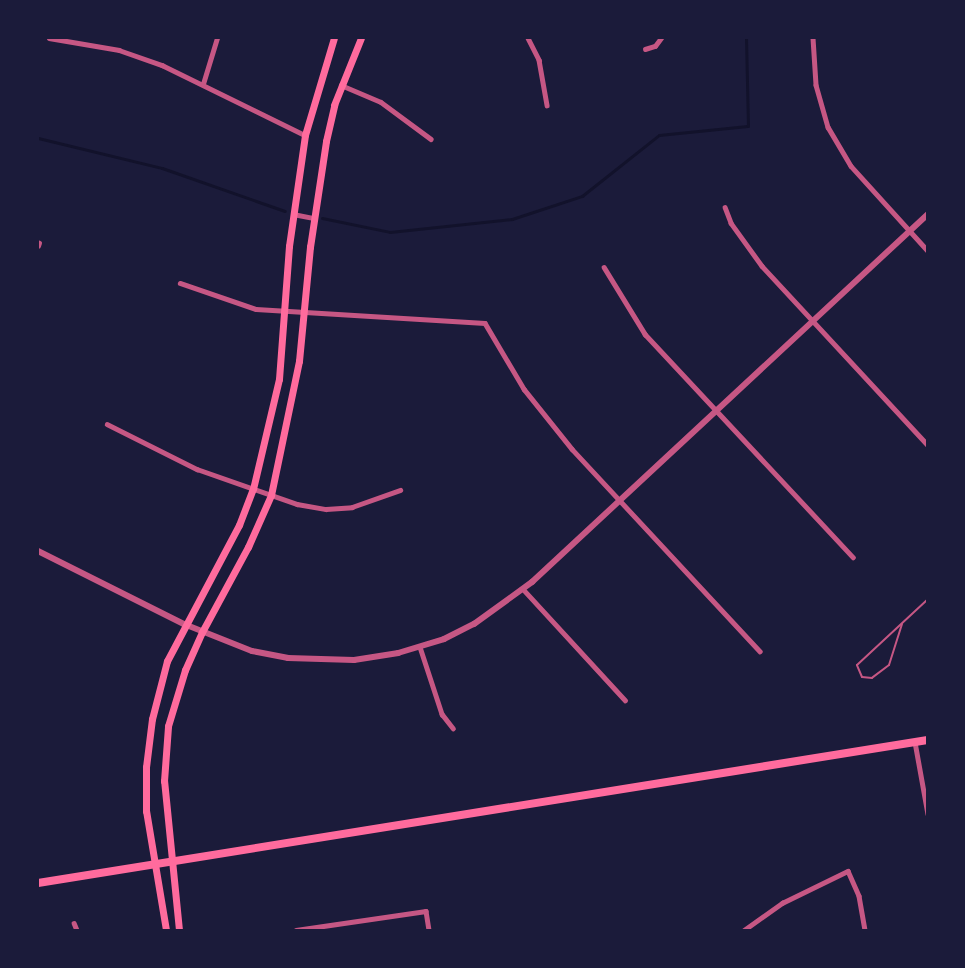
<!DOCTYPE html>
<html>
<head>
<meta charset="utf-8">
<style>
	body { margin:0 }
	#map { position:relative; width:965px; height:968px; overflow:hidden; background:#1b1b3a; font-family:"Open Sans",sans-serif }
	div>[style] { position:absolute }
	.stream>* { height:3px; margin:-1.5px; padding:0 1.5px; transform-origin:1.5px; border-radius:1.5px; background:#12122b }
	.service>* { height:2px; margin:-1px; padding:0 1px; transform-origin:1px; border-radius:1px; background:#c65784 }
	.minor>* { height:4.5px; margin:-2.25px; padding:0 2.25px; transform-origin:2.25px; border-radius:2.25px; background:#c65784 }
	.tertiary>* { height:6px; margin:-3px; padding:0 3px; transform-origin:3px; border-radius:3px; background:#c65784 }
	.secondary>* { height:7px; margin:-3.5px; padding:0 3.5px; transform-origin:3.5px; border-radius:3.5px; background:#ff6b9d }
	.primary>* { height:8px; margin:-4px; padding:0 4px; transform-origin:4px; border-radius:4px; background:#ff6b9d }
	span { translate:-50% -50%; white-space:nowrap; text-align:center; line-height:1.15; -webkit-text-stroke:6px #1b1b3a; paint-order:stroke }
	.frame { position:absolute; inset:0; border:39px solid #1b1b3a; pointer-events:none }
</style>
</head>
<body>
<div id="map">
	<div class="stream">
		<i style="left:38px;top:138px;width:128px;rotate:13.6deg"></i>
		<i style="left:162px;top:168px;width:130px;rotate:19.3deg"></i>
		<i style="left:322px;top:218px;width:69px;rotate:11.6deg"></i>
		<i style="left:390px;top:232px;width:123px;rotate:-6.1deg"></i>
		<i style="left:512px;top:219px;width:74px;rotate:-18.2deg"></i>
		<i style="left:582px;top:196px;width:98px;rotate:-38.4deg"></i>
		<i style="left:659px;top:135px;width:89px;rotate:-5.8deg"></i>
		<i style="left:748px;top:126px;width:88px;rotate:-91.3deg"></i>
	</div>
	<div class="service">
		<i style="left:902px;top:624px;width:43px;rotate:107.6deg"></i>
		<i style="left:889px;top:665px;width:21px;rotate:143deg"></i>
		<i style="left:872px;top:678px;width:10px;rotate:-174deg"></i>
		<i style="left:862px;top:677px;width:13px;rotate:-113deg"></i>
		<i style="left:857px;top:665px;width:97px;rotate:-42.9deg"></i>
	</div>
	<div class="minor">
		<i style="left:49px;top:38px;width:71px;rotate:9.7deg"></i>
		<i style="left:119px;top:50px;width:46px;rotate:19.2deg"></i>
		<i style="left:162px;top:65px;width:159px;rotate:26.1deg"></i>
		<i style="left:528px;top:38px;width:25px;rotate:63deg"></i>
		<i style="left:539px;top:60px;width:46px;rotate:79.9deg"></i>
		<i style="left:813px;top:38px;width:47px;rotate:86.3deg"></i>
		<i style="left:816px;top:85px;width:44px;rotate:74.1deg"></i>
		<i style="left:828px;top:127px;width:45px;rotate:59.5deg"></i>
		<i style="left:851px;top:166px;width:115px;rotate:47.8deg"></i>
		<i style="left:645px;top:49px;width:10px;rotate:-17deg"></i>
		<i style="left:655px;top:46px;width:10px;rotate:-53deg"></i>
		<i style="left:203px;top:84px;width:48px;rotate:-73.1deg"></i>
		<i style="left:341px;top:85px;width:43px;rotate:23deg"></i>
		<i style="left:381px;top:102px;width:62px;rotate:36.5deg"></i>
		<i style="left:725px;top:207px;width:17px;rotate:69deg"></i>
		<i style="left:731px;top:223px;width:53px;rotate:54.2deg"></i>
		<i style="left:762px;top:266px;width:244px;rotate:47.2deg"></i>
		<i style="left:293px;top:214px;width:21px;rotate:11deg"></i>
		<i style="left:38px;top:246px;width:3px;rotate:-72deg"></i>
		<i style="left:604px;top:267px;width:79px;rotate:58.5deg"></i>
		<i style="left:645px;top:334px;width:305px;rotate:47deg"></i>
		<i style="left:180px;top:283px;width:80px;rotate:18.9deg"></i>
		<i style="left:256px;top:309px;width:229px;rotate:3.5deg"></i>
		<i style="left:485px;top:323px;width:77px;rotate:59.4deg"></i>
		<i style="left:524px;top:389px;width:77px;rotate:51.3deg"></i>
		<i style="left:572px;top:449px;width:276px;rotate:47.1deg"></i>
		<i style="left:107px;top:424px;width:101px;rotate:26.6deg"></i>
		<i style="left:197px;top:469px;width:106px;rotate:19.3deg"></i>
		<i style="left:297px;top:504px;width:29px;rotate:10deg"></i>
		<i style="left:326px;top:509px;width:26px;rotate:-4deg"></i>
		<i style="left:352px;top:507px;width:51px;rotate:-19.5deg"></i>
		<i style="left:523px;top:589px;width:151px;rotate:47.4deg"></i>
		<i style="left:420px;top:647px;width:71px;rotate:71.8deg"></i>
		<i style="left:442px;top:714px;width:18px;rotate:52deg"></i>
		<i style="left:915px;top:742px;width:73px;rotate:79.8deg"></i>
		<i style="left:74px;top:923px;width:8px;rotate:67deg"></i>
		<i style="left:296px;top:930px;width:131px;rotate:-8.3deg"></i>
		<i style="left:426px;top:911px;width:19px;rotate:81deg"></i>
		<i style="left:744px;top:930px;width:47px;rotate:-35.4deg"></i>
		<i style="left:782px;top:903px;width:73px;rotate:-25.9deg"></i>
		<i style="left:848px;top:871px;width:27px;rotate:66deg"></i>
		<i style="left:859px;top:896px;width:35px;rotate:80deg"></i>
	</div>
	<div class="tertiary">
		<i style="left:38px;top:551px;width:163px;rotate:26.6deg"></i>
		<i style="left:184px;top:624px;width:73px;rotate:21.7deg"></i>
		<i style="left:252px;top:651px;width:37px;rotate:11deg"></i>
		<i style="left:288px;top:658px;width:66px;rotate:1.7deg"></i>
		<i style="left:354px;top:660px;width:45px;rotate:-9deg"></i>
		<i style="left:398px;top:653px;width:48px;rotate:-16.9deg"></i>
		<i style="left:444px;top:639px;width:34px;rotate:-27deg"></i>
		<i style="left:474px;top:624px;width:72px;rotate:-35.9deg"></i>
		<i style="left:532px;top:582px;width:541px;rotate:-42.9deg"></i>
	</div>
	<div class="secondary">
		<i style="left:166px;top:930px;width:121px;rotate:-99.5deg"></i>
		<i style="left:146px;top:811px;width:44px;rotate:-90deg"></i>
		<i style="left:146px;top:767px;width:48px;rotate:-82.9deg"></i>
		<i style="left:152px;top:719px;width:60px;rotate:-75.5deg"></i>
		<i style="left:167px;top:661px;width:154px;rotate:-62.1deg"></i>
		<i style="left:239px;top:525px;width:39px;rotate:-69deg"></i>
		<i style="left:253px;top:489px;width:113px;rotate:-76.7deg"></i>
		<i style="left:279px;top:379px;width:133px;rotate:-85.7deg"></i>
		<i style="left:289px;top:246px;width:112px;rotate:-81.8deg"></i>
		<i style="left:305px;top:135px;width:101px;rotate:-73.4deg"></i>
		<i style="left:179px;top:930px;width:150px;rotate:-95.7deg"></i>
		<i style="left:164px;top:781px;width:55px;rotate:-85.8deg"></i>
		<i style="left:168px;top:726px;width:59px;rotate:-73.1deg"></i>
		<i style="left:185px;top:670px;width:42px;rotate:-65.9deg"></i>
		<i style="left:202px;top:632px;width:97px;rotate:-61.6deg"></i>
		<i style="left:248px;top:547px;width:57px;rotate:-66.1deg"></i>
		<i style="left:271px;top:495px;width:137px;rotate:-78.2deg"></i>
		<i style="left:299px;top:361px;width:115px;rotate:-84.5deg"></i>
		<i style="left:310px;top:247px;width:107px;rotate:-81.4deg"></i>
		<i style="left:326px;top:141px;width:37px;rotate:-77deg"></i>
		<i style="left:334px;top:105px;width:72px;rotate:-68.1deg"></i>
	</div>
	<div class="primary">
		<i style="left:38px;top:883px;width:901px;rotate:-9.13deg"></i>
	</div>
	<div class="frame"></div>
</div>
</body>
</html>
